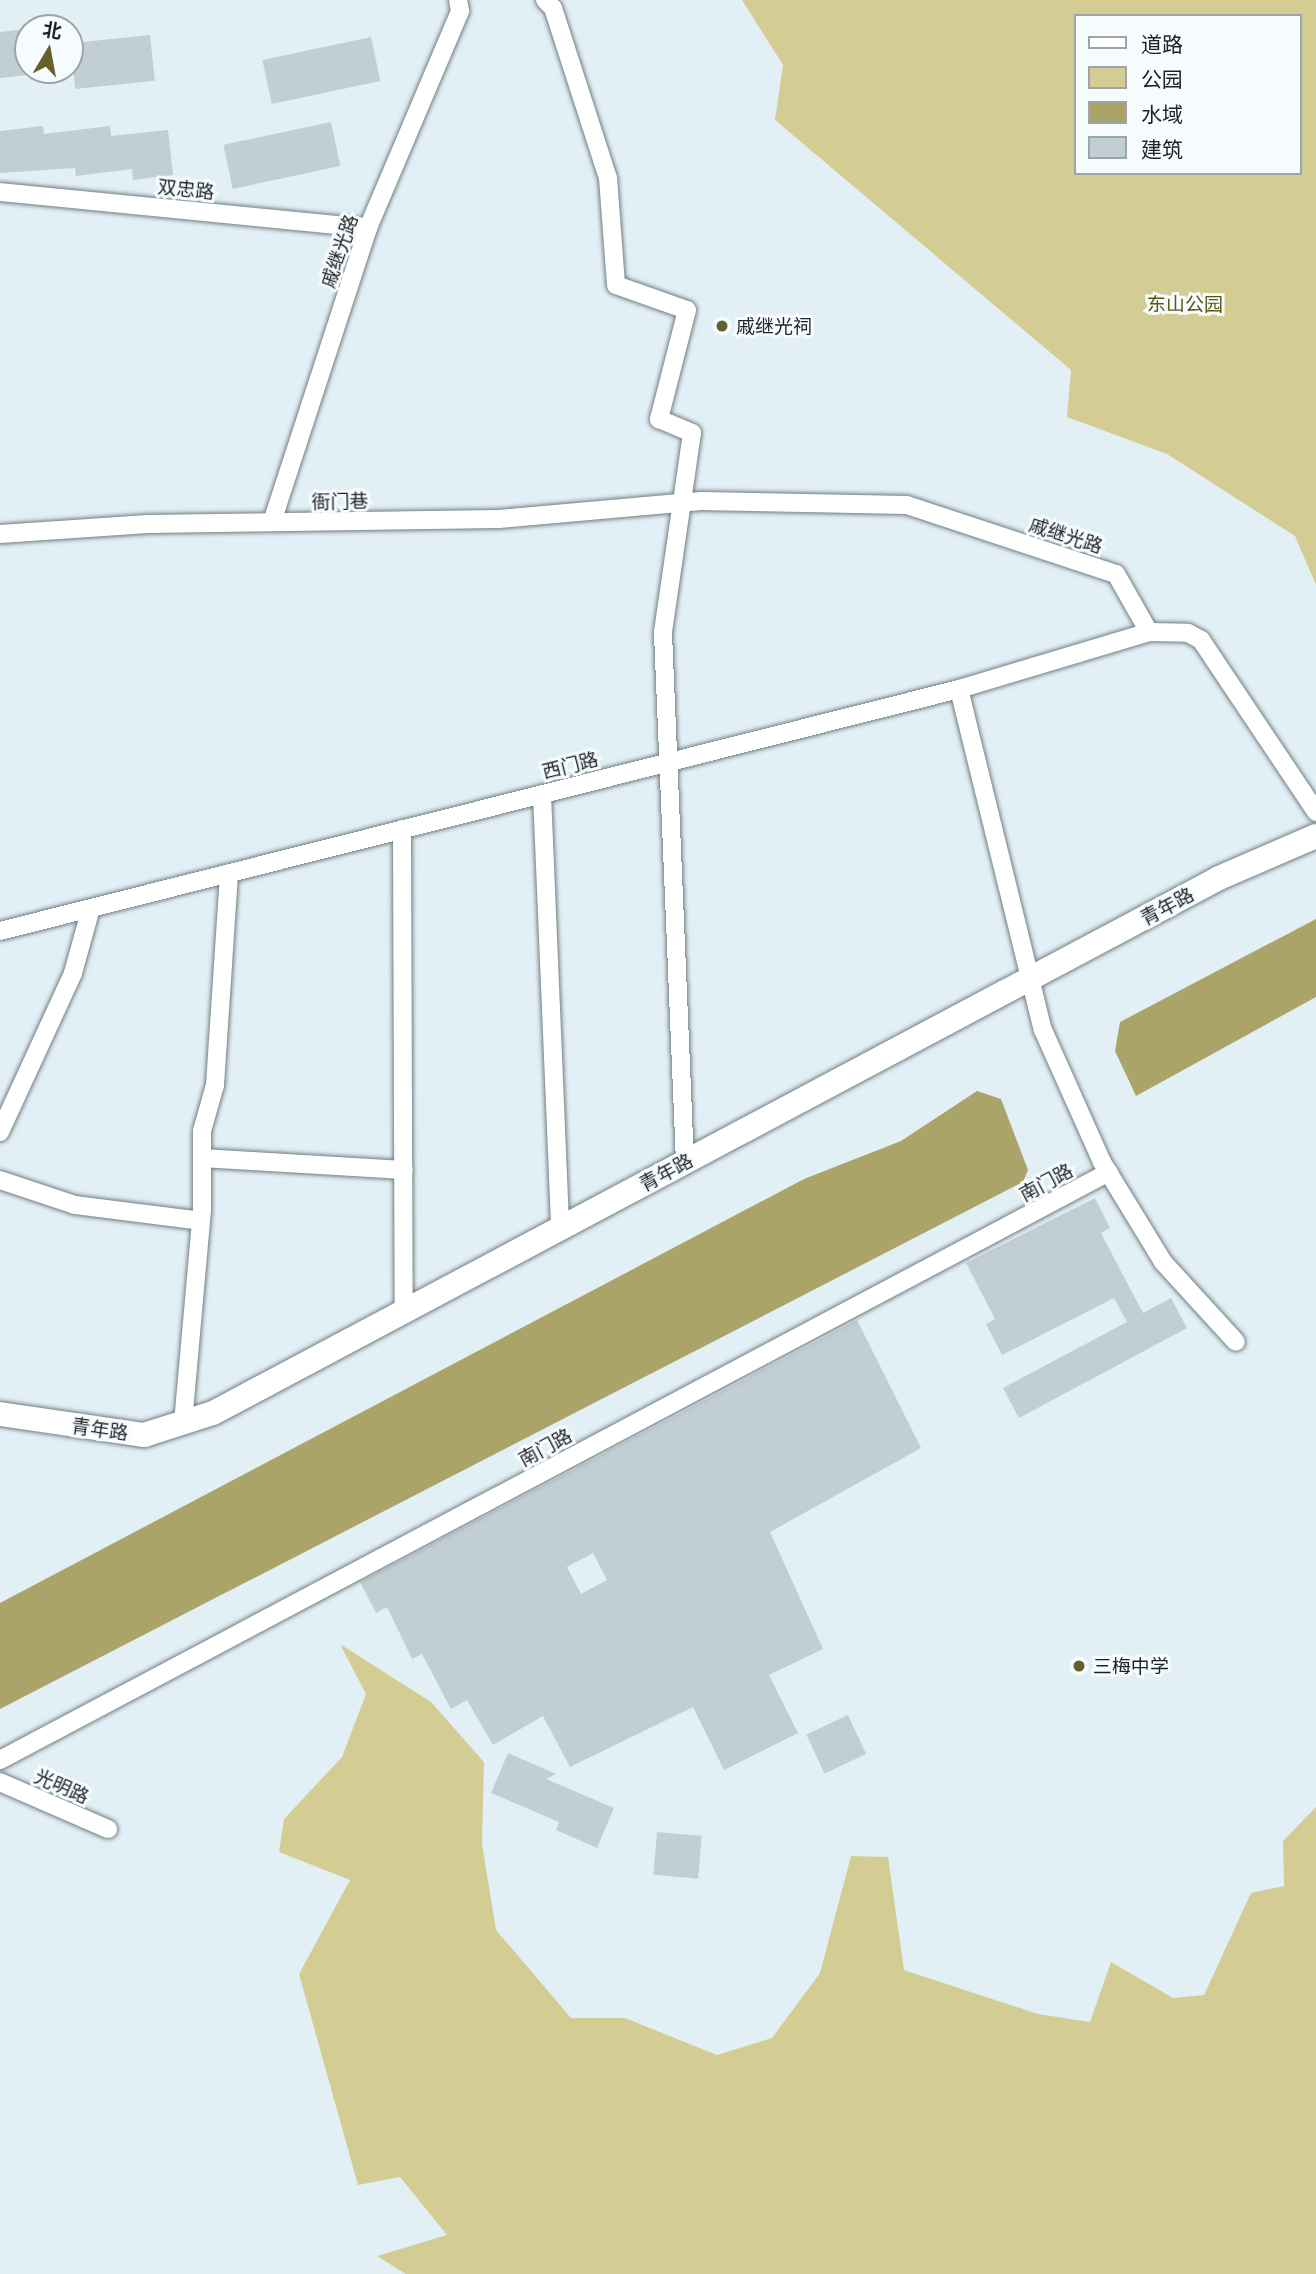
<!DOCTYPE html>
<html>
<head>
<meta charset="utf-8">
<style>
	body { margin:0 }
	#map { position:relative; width:1316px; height:2274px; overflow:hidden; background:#e2f0f6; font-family:Lato,"Noto Sans SC",sans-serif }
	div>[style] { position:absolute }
	.green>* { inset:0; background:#d3cd94 }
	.water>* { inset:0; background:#aaa468 }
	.building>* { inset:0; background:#c1cfd4; transform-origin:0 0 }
	.roads { filter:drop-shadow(0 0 2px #717e83) drop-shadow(0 0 2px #717e83) }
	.street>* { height:18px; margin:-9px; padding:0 9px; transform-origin:9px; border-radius:9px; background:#fff }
	.secondary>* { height:24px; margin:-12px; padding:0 12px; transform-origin:12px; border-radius:12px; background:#fff }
	.dots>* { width:19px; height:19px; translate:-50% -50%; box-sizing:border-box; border:4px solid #f6fcfe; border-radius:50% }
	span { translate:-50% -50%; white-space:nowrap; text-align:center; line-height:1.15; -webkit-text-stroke:6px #f6fcfe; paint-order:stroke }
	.street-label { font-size:19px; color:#1d2225 }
	.park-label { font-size:19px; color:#5e560d }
	.poi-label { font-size:19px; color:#1d2225 }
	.left { translate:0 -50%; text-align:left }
	.legend { position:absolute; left:1074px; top:14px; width:228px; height:161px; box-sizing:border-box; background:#f6fcfe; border:2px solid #9fa5a7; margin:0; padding:9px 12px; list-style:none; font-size:21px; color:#1d2225 }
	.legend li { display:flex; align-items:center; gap:14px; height:35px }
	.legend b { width:35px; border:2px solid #9fa5a7 }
	.north { position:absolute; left:14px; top:14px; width:70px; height:70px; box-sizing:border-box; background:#f6fcfe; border:2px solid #9fa5a7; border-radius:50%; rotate:10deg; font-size:19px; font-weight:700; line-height:28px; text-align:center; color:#1d2225 }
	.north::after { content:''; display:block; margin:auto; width:24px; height:32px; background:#65602c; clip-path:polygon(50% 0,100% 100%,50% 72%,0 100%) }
</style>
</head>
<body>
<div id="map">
	<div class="green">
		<i style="clip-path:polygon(evenodd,742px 0,1316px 0,1316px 585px,1295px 536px,1167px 454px,1067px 417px,1071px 370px,775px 120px,783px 65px,742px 0,1076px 16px,1300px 16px,1300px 173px,1076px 173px,1076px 16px)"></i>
		<i style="clip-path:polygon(340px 1644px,431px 1702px,484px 1762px,482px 1844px,496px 1930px,571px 2018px,625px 2018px,717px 2055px,772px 2038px,820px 1973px,851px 1856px,888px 1857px,904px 1970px,1038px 2014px,1090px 2022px,1111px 1962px,1173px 1998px,1204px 1995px,1251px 1893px,1284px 1886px,1283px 1841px,1316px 1807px,1316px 2274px,406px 2274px,377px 2256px,447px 2235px,400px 2177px,358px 2185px,299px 1974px,350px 1880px,279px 1852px,284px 1819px,342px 1757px,366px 1694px)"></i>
	</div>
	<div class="water">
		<i style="clip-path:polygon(1316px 919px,1316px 997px,1136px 1096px,1115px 1051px,1120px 1022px)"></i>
		<i style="clip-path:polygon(977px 1091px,1001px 1099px,1028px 1170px,1023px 1182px,0 1709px,0 1603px,804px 1179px,901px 1141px)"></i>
	</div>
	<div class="building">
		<i style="clip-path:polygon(26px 29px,28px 75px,0 78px,0 32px)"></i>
		<i style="left:150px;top:35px;width:46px;height:80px;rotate:84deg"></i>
		<i style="left:371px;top:37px;width:45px;height:111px;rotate:78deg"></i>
		<i style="left:331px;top:122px;width:45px;height:110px;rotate:78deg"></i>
		<i style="clip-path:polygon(43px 126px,44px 134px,110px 126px,111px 136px,168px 130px,173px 175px,133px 180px,132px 169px,76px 176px,75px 168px,0 173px,0 131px)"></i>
		<i style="clip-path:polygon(1095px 1198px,1110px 1228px,1101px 1233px,1143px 1313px,1171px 1298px,1187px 1328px,1019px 1418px,1003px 1388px,1127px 1322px,1114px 1298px,1002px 1355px,986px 1324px,995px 1319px,966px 1263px)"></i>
		<i style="clip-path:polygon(evenodd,857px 1320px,921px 1448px,770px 1532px,823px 1649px,769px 1675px,798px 1733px,724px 1770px,693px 1707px,570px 1767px,543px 1716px,493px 1745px,467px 1700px,451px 1709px,422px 1654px,412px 1659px,387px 1607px,376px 1613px,360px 1582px,857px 1320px,593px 1553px,607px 1580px,581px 1594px,567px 1567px,593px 1553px)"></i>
		<i style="left:848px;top:1715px;width:43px;height:46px;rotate:65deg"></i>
		<i style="clip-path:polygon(508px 1753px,556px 1774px,546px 1779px,614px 1808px,597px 1848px,556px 1830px,559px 1822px,491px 1793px)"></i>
		<i style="left:657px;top:1832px;width:45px;height:43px;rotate:5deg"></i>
	</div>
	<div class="roads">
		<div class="street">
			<i style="left:545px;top:0;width:11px;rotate:45deg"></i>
			<i style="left:553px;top:8px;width:179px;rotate:72.1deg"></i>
			<i style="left:608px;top:178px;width:107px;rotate:85.7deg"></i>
			<i style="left:616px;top:285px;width:75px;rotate:19.4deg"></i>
			<i style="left:687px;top:310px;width:113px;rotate:104.4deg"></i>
			<i style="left:659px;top:419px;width:36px;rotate:23deg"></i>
			<i style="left:692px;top:433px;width:202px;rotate:98.3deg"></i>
			<i style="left:663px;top:633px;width:529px;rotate:87.62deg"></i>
			<i style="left:0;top:192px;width:370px;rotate:5.6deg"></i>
			<i style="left:272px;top:522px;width:309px;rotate:-71.9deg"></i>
			<i style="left:368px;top:228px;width:236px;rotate:-67deg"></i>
			<i style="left:460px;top:11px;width:11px;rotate:-100deg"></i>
			<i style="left:0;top:534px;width:148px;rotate:-3.9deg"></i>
			<i style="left:148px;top:524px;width:351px;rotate:-0.8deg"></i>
			<i style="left:499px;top:519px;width:203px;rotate:-5.1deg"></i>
			<i style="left:701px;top:501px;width:206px;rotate:1.1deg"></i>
			<i style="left:907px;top:505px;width:220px;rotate:18.3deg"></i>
			<i style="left:1116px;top:574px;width:67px;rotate:60.4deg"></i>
			<i style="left:1149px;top:632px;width:39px;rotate:1deg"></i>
			<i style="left:1188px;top:633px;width:15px;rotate:28deg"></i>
			<i style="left:1201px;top:640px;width:207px;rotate:56.2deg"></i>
			<i style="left:959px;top:689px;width:351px;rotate:76.2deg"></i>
			<i style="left:1043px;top:1030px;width:145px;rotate:65.9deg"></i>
			<i style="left:1102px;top:1162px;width:117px;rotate:58.6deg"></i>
			<i style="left:1163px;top:1262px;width:108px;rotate:47.6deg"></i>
			<i style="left:542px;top:794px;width:435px;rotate:87.6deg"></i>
			<i style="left:402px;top:829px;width:482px;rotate:89.8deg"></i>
			<i style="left:0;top:931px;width:989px;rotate:-14.16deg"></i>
			<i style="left:959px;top:689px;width:198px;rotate:-16.7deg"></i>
			<i style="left:0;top:1132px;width:175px;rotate:-65.3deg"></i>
			<i style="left:73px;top:973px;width:67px;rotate:-74.5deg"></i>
			<i style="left:202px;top:1158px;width:202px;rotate:3.4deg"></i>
			<i style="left:0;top:1180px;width:79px;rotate:18.4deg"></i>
			<i style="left:75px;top:1205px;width:127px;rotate:7.2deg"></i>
			<i style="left:183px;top:1423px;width:214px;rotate:-84.9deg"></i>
			<i style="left:202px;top:1210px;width:79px;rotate:-90deg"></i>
			<i style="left:202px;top:1131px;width:48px;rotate:-74.2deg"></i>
			<i style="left:215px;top:1085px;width:212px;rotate:-86.2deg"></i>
			<i style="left:0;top:1760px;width:1255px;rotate:-27.93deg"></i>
			<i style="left:0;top:1782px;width:118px;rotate:23.5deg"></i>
		</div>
		<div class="secondary">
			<i style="left:0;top:1414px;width:146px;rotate:8.3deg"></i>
			<i style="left:144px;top:1435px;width:72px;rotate:-17.7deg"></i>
			<i style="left:213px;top:1413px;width:1139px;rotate:-28deg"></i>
			<i style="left:1219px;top:878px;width:106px;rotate:-23.4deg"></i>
		</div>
	</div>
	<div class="dots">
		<i style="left:722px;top:326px;background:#65602c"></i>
		<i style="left:1079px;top:1666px;background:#65602c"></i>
	</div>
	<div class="street-label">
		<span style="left:186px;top:189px;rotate:6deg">双忠路</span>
		<span style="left:339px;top:251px;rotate:-71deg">戚继光路</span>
		<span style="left:340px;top:501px;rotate:-1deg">衙门巷</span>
		<span style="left:1066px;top:535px;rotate:18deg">戚继光路</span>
		<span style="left:570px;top:765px;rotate:-14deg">西门路</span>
		<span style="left:1167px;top:906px;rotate:-28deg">青年路</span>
		<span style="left:666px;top:1172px;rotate:-28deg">青年路</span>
		<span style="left:1046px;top:1182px;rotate:-28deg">南门路</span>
		<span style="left:100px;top:1429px;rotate:8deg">青年路</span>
		<span style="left:545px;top:1447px;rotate:-28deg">南门路</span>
		<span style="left:62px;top:1786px;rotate:24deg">光明路</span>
	</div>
	<div class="park-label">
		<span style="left:1185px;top:304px">东山公园</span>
	</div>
	<div class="poi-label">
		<span class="left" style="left:736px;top:326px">戚继光祠</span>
		<span class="left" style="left:1093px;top:1666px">三梅中学</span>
	</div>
	<ul class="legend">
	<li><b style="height:9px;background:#fff"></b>道路</li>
	<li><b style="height:19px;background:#d3cd94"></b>公园</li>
	<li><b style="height:19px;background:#aaa468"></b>水域</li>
	<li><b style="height:19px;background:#c1cfd4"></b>建筑</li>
	</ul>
	<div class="north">北</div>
</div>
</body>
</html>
